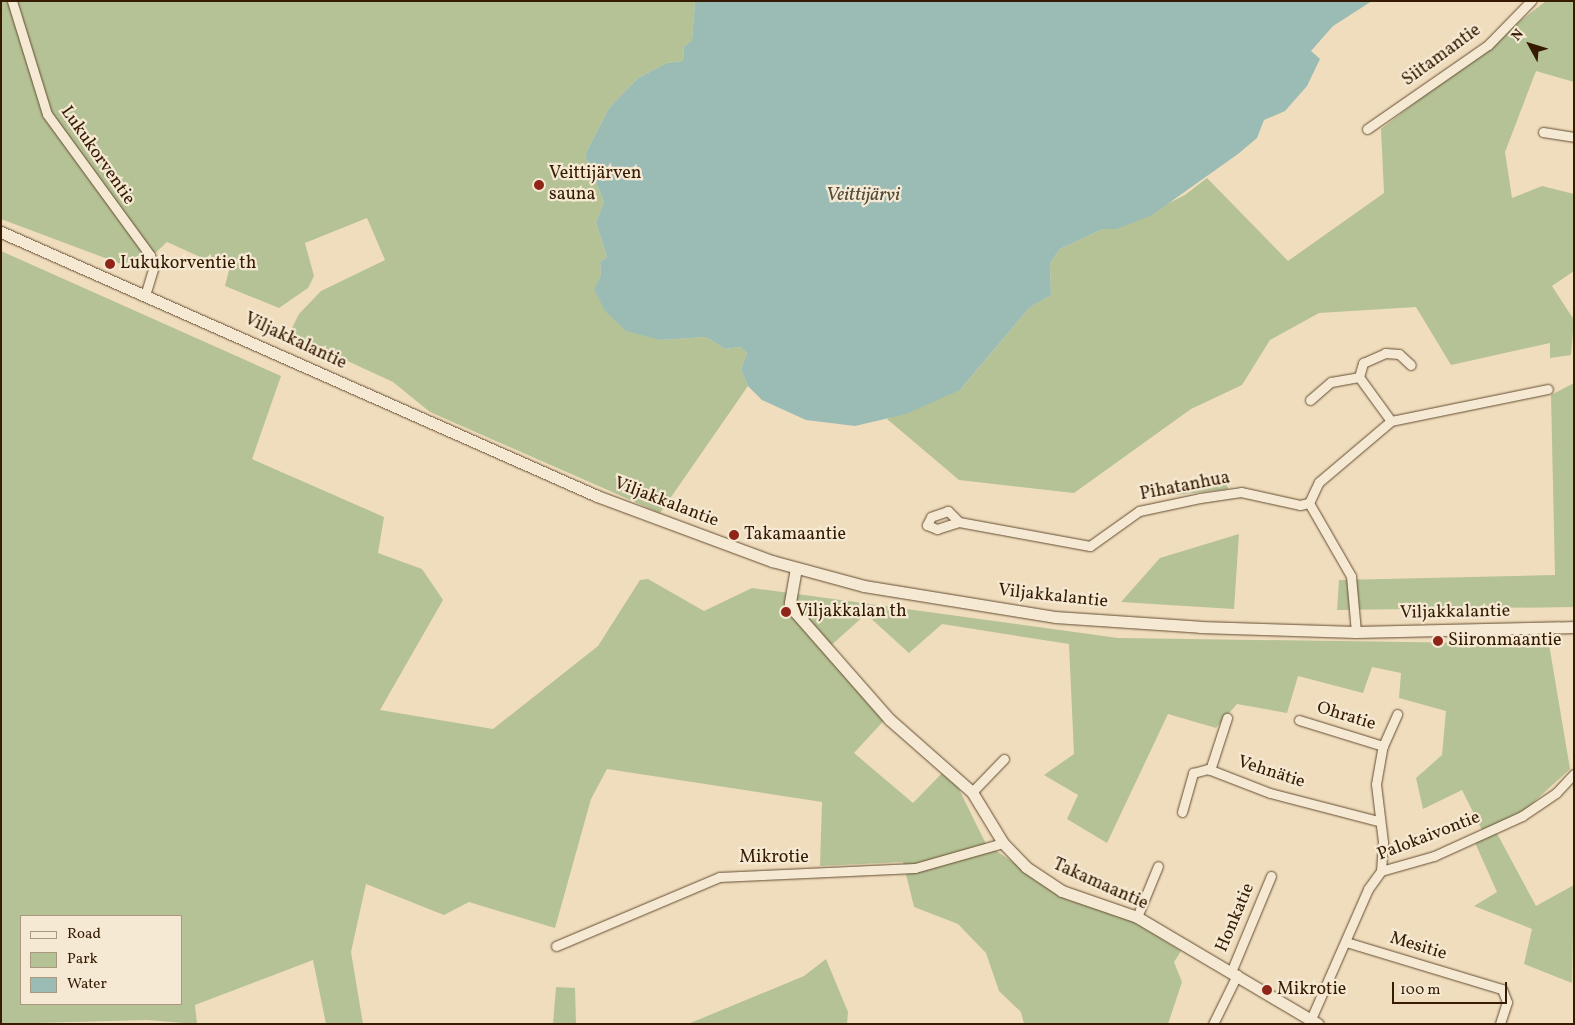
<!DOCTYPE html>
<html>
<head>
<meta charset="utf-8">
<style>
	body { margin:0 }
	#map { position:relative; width:1575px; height:1025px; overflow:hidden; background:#f0ddbd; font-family:Vollkorn,serif }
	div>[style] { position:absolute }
	.green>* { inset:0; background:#b5c295 }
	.water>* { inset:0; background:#9bbbb5 }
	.roads { filter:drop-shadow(0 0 1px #644c31) drop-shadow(0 0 1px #644c31) }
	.street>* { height:9px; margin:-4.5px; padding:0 4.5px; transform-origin:4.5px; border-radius:4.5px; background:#f5e9d4 }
	.secondary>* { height:11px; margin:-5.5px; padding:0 5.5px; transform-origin:5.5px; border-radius:5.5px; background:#f5e9d4 }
	.dots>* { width:14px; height:14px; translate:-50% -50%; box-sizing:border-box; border:2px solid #f5e9d4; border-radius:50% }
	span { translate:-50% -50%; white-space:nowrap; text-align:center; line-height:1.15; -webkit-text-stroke:4.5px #f5e9d4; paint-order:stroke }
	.street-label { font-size:18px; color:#361b02 }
	.poi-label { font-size:18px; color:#361b02 }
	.left { translate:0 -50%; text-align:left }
	.water-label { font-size:19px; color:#544b38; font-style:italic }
	.frame { position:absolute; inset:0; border:2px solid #361b02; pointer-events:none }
	.legend { position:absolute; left:20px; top:915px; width:162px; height:90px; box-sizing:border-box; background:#f5e9d4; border:1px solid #a99780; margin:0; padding:6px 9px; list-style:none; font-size:15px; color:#361b02 }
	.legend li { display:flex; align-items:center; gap:10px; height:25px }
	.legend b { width:25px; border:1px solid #a99780 }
	.north { position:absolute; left:1505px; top:20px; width:50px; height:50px; -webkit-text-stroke:4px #f5e9d4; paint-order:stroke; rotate:309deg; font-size:14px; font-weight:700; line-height:20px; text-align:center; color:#361b02 }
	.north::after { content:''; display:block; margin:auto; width:18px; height:22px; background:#361b02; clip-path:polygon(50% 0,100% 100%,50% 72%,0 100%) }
	.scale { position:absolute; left:1392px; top:982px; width:115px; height:22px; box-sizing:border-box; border:2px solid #361b02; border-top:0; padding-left:6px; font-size:15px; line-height:18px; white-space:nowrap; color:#361b02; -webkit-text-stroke:4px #f5e9d4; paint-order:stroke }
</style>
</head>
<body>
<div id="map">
	<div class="green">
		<i style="clip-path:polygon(1px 1px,695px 1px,692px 40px,684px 47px,683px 61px,667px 63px,638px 78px,609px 108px,585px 155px,604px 202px,596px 222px,607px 257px,600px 262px,601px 276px,660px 340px,706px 337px,725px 349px,740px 347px,747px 353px,741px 370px,748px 386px,660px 513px,430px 412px,393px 382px,289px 334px,299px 314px,321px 291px,385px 260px,367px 218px,305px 243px,314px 276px,308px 288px,279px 308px,225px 286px,229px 270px,167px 242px,137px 270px,1px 219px)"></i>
		<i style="clip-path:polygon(1546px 1px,1574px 1px,1574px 82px,1536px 71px,1505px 152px,1512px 198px,1542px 186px,1574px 194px,1574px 271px,1552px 286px,1574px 320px,1571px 355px,1550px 358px,1550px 343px,1451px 365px,1416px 307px,1319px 313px,1270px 340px,1242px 385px,1191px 409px,1074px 493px,959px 480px,887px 419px,961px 389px,1029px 308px,1051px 295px,1050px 263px,1060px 249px,1103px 229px,1117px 229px,1185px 195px,1207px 178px,1288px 261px,1384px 193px,1381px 129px)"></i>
		<i style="clip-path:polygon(evenodd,1px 251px,281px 376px,252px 459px,384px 517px,378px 553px,422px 569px,443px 600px,380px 710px,493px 729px,598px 646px,640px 580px,648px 579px,704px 611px,752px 588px,1118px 638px,1549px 644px,1570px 769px,1526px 809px,1493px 826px,1536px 906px,1574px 885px,1572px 983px,1524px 964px,1532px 929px,1474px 906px,1497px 892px,1472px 836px,1482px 830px,1462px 790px,1423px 809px,1416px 778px,1442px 755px,1446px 711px,1399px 698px,1401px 673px,1372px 667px,1363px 693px,1298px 676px,1287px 713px,1237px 704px,1216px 728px,1168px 714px,1107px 843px,1067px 819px,1078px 795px,1044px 775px,1074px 754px,1069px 644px,942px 624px,909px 653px,866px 614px,827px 649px,889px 715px,854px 753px,913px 803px,948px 767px,986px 844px,1071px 901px,1122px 914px,1181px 951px,1174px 962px,1182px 982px,1168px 1024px,1024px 1024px,1021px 1012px,999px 991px,986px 953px,958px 924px,914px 907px,903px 862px,820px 866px,822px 802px,607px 769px,591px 799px,555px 928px,469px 902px,444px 915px,366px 884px,351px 952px,363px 1024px,326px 1024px,313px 960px,195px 1005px,197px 1024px,147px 1020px,1px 1024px,1px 251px,21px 916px,181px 916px,181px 1004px,21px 1004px,21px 916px)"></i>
		<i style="clip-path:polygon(1574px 383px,1574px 607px,1337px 610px,1339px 580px,1555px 575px,1551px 395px)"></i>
		<i style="clip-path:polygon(1193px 481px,1227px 485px,1228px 489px,1150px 498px,1168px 484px)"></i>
		<i style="clip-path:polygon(1239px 534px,1234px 609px,1121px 602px,1160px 558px)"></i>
		<i style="clip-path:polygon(826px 959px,848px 1012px,847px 1024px,688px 1024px,804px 976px)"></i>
		<i style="clip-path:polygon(556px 987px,575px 988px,576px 1024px,553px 1024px)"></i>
	</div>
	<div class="water">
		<i style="clip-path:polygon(695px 1px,1372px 1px,1333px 26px,1311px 51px,1320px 59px,1307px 86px,1285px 111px,1264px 120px,1257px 138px,1238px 154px,1152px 215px,1117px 229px,1103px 229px,1060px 249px,1050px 263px,1051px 295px,1029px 308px,960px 390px,906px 414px,855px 426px,806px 420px,762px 400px,748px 386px,741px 370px,747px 353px,740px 347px,725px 349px,706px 337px,660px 340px,626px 331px,605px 311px,594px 289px,601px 276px,600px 262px,607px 257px,596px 222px,604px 202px,585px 155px,609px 108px,638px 78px,667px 63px,683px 61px,684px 47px,692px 40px)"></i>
	</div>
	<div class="roads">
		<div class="street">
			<i style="left:12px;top:1px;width:118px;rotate:72.8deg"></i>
			<i style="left:47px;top:114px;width:175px;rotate:53.9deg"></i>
			<i style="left:150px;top:255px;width:12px;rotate:70deg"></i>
			<i style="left:154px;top:266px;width:28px;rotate:107deg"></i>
			<i style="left:1367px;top:129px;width:147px;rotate:-34.8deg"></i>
			<i style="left:1488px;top:45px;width:62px;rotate:-45.7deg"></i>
			<i style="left:1543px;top:132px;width:31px;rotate:9deg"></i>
			<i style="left:1359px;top:377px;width:15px;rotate:-74deg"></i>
			<i style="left:1363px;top:363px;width:24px;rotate:-24deg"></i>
			<i style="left:1385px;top:353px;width:14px;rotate:4deg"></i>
			<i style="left:1399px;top:354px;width:16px;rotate:43deg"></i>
			<i style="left:1310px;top:400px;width:28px;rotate:-41deg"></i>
			<i style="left:1331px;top:382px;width:28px;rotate:-10deg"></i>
			<i style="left:1359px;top:377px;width:54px;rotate:54deg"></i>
			<i style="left:959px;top:522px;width:16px;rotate:-135deg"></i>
			<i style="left:948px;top:511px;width:18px;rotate:161deg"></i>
			<i style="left:931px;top:517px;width:9px;rotate:117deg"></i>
			<i style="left:927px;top:525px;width:11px;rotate:22deg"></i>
			<i style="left:937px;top:529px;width:23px;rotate:-18deg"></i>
			<i style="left:959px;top:522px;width:133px;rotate:10.4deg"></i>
			<i style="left:1090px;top:546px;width:60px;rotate:-35.5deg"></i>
			<i style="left:1139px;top:511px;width:62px;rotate:-12deg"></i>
			<i style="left:1200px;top:498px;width:41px;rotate:-8.3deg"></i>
			<i style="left:1241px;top:492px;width:60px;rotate:12.4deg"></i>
			<i style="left:1300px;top:505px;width:9px;rotate:-13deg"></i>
			<i style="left:1356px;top:632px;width:56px;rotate:-95.1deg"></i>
			<i style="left:1351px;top:576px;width:84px;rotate:-119.9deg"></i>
			<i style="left:1309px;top:503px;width:23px;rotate:-65deg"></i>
			<i style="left:1319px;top:482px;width:94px;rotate:-40.3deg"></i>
			<i style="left:1391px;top:421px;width:160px;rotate:-11.5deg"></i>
			<i style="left:1299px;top:720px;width:88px;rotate:17.2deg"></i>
			<i style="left:1210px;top:770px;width:55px;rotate:-71.9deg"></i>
			<i style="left:972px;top:792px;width:46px;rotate:-45.9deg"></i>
			<i style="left:1182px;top:812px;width:41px;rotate:-74.2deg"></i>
			<i style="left:1193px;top:773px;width:16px;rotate:-15deg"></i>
			<i style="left:1208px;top:769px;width:66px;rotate:21.2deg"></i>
			<i style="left:1270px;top:793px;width:112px;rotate:14.5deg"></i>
			<i style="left:1381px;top:871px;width:29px;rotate:-86deg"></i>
			<i style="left:1383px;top:842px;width:58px;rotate:-96.9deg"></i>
			<i style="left:1376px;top:784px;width:39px;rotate:-80deg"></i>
			<i style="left:1383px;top:746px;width:35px;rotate:-66deg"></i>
			<i style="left:1137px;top:917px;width:55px;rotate:-67.6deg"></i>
			<i style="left:1346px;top:942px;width:163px;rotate:16.8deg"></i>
			<i style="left:1502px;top:989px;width:14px;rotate:69deg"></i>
			<i style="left:1507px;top:1002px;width:23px;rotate:108deg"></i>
			<i style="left:556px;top:946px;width:177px;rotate:-22.9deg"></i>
			<i style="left:719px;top:877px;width:196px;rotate:-2.6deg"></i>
			<i style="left:915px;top:868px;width:91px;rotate:-15.9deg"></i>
			<i style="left:1231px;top:972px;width:104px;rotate:-67.4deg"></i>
			<i style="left:1311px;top:1019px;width:142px;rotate:-66.3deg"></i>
			<i style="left:1368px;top:889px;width:22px;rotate:-54deg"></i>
			<i style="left:1381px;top:871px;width:55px;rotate:-15.8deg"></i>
			<i style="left:1434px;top:856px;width:97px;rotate:-24.4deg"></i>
			<i style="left:1522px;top:816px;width:41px;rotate:-34.1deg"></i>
			<i style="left:1556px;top:793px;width:26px;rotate:-47deg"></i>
			<i style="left:1213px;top:1024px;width:55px;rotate:-63.9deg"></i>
		</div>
		<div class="secondary">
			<i style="left:1px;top:232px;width:652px;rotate:23.89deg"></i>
			<i style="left:597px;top:496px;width:187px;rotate:20.4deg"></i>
			<i style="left:772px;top:561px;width:95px;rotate:15.2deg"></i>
			<i style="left:864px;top:586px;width:193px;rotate:9.2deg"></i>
			<i style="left:1055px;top:617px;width:145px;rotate:3.9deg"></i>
			<i style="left:1200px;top:627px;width:156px;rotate:1.8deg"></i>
			<i style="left:1356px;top:632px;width:218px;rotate:-1.3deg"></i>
			<i style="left:796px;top:568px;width:36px;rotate:100deg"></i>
			<i style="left:790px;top:603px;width:12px;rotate:59deg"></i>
			<i style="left:796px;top:613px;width:141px;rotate:48.7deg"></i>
			<i style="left:889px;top:719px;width:111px;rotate:41.3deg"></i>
			<i style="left:972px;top:792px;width:60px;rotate:58.7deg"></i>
			<i style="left:1003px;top:843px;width:33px;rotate:46deg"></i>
			<i style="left:1026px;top:867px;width:43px;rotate:33.7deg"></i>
			<i style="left:1062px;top:891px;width:79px;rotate:19.1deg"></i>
			<i style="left:1137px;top:917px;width:210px;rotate:30.6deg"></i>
		</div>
	</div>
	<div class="dots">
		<i style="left:539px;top:185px;background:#8f2418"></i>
		<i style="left:110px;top:264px;background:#8f2418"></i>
		<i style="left:734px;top:535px;background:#8f2418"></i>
		<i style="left:786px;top:612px;background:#8f2418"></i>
		<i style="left:1438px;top:641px;background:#8f2418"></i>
		<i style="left:1267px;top:990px;background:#8f2418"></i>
	</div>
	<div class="street-label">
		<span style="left:1442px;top:56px;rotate:-36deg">Siitamantie</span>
		<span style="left:97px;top:156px;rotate:55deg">Lukukorventie</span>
		<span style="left:295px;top:342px;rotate:25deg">Viljakkalantie</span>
		<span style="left:1185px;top:487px;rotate:-11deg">Pihatanhua</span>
		<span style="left:666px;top:503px;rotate:21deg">Viljakkalantie</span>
		<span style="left:1053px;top:597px;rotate:6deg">Viljakkalantie</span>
		<span style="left:1455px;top:613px;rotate:-1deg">Viljakkalantie</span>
		<span style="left:1346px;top:717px;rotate:17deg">Ohratie</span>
		<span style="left:1271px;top:773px;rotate:18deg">Vehnätie</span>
		<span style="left:1429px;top:837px;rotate:-21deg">Palokaivontie</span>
		<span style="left:774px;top:858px">Mikrotie</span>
		<span style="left:1100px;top:885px;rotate:24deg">Takamaantie</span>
		<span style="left:1236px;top:918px;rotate:-67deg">Honkatie</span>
		<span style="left:1418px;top:947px;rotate:17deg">Mesitie</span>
	</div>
	<div class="poi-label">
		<span class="left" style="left:549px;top:185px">Veittijärven<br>sauna</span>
		<span class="left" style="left:120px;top:264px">Lukukorventie th</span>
		<span class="left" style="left:744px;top:535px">Takamaantie</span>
		<span class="left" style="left:796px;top:612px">Viljakkalan th</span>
		<span class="left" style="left:1448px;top:641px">Siironmaantie</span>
		<span class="left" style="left:1277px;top:990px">Mikrotie</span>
	</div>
	<div class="water-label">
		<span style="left:863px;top:196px">Veittijärvi</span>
	</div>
	<div class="frame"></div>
	<ul class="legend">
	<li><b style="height:6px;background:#f5e9d4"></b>Road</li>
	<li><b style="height:14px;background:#b5c295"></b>Park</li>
	<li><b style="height:14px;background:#9bbbb5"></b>Water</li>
	</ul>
	<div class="north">N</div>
	<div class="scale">100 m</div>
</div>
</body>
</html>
